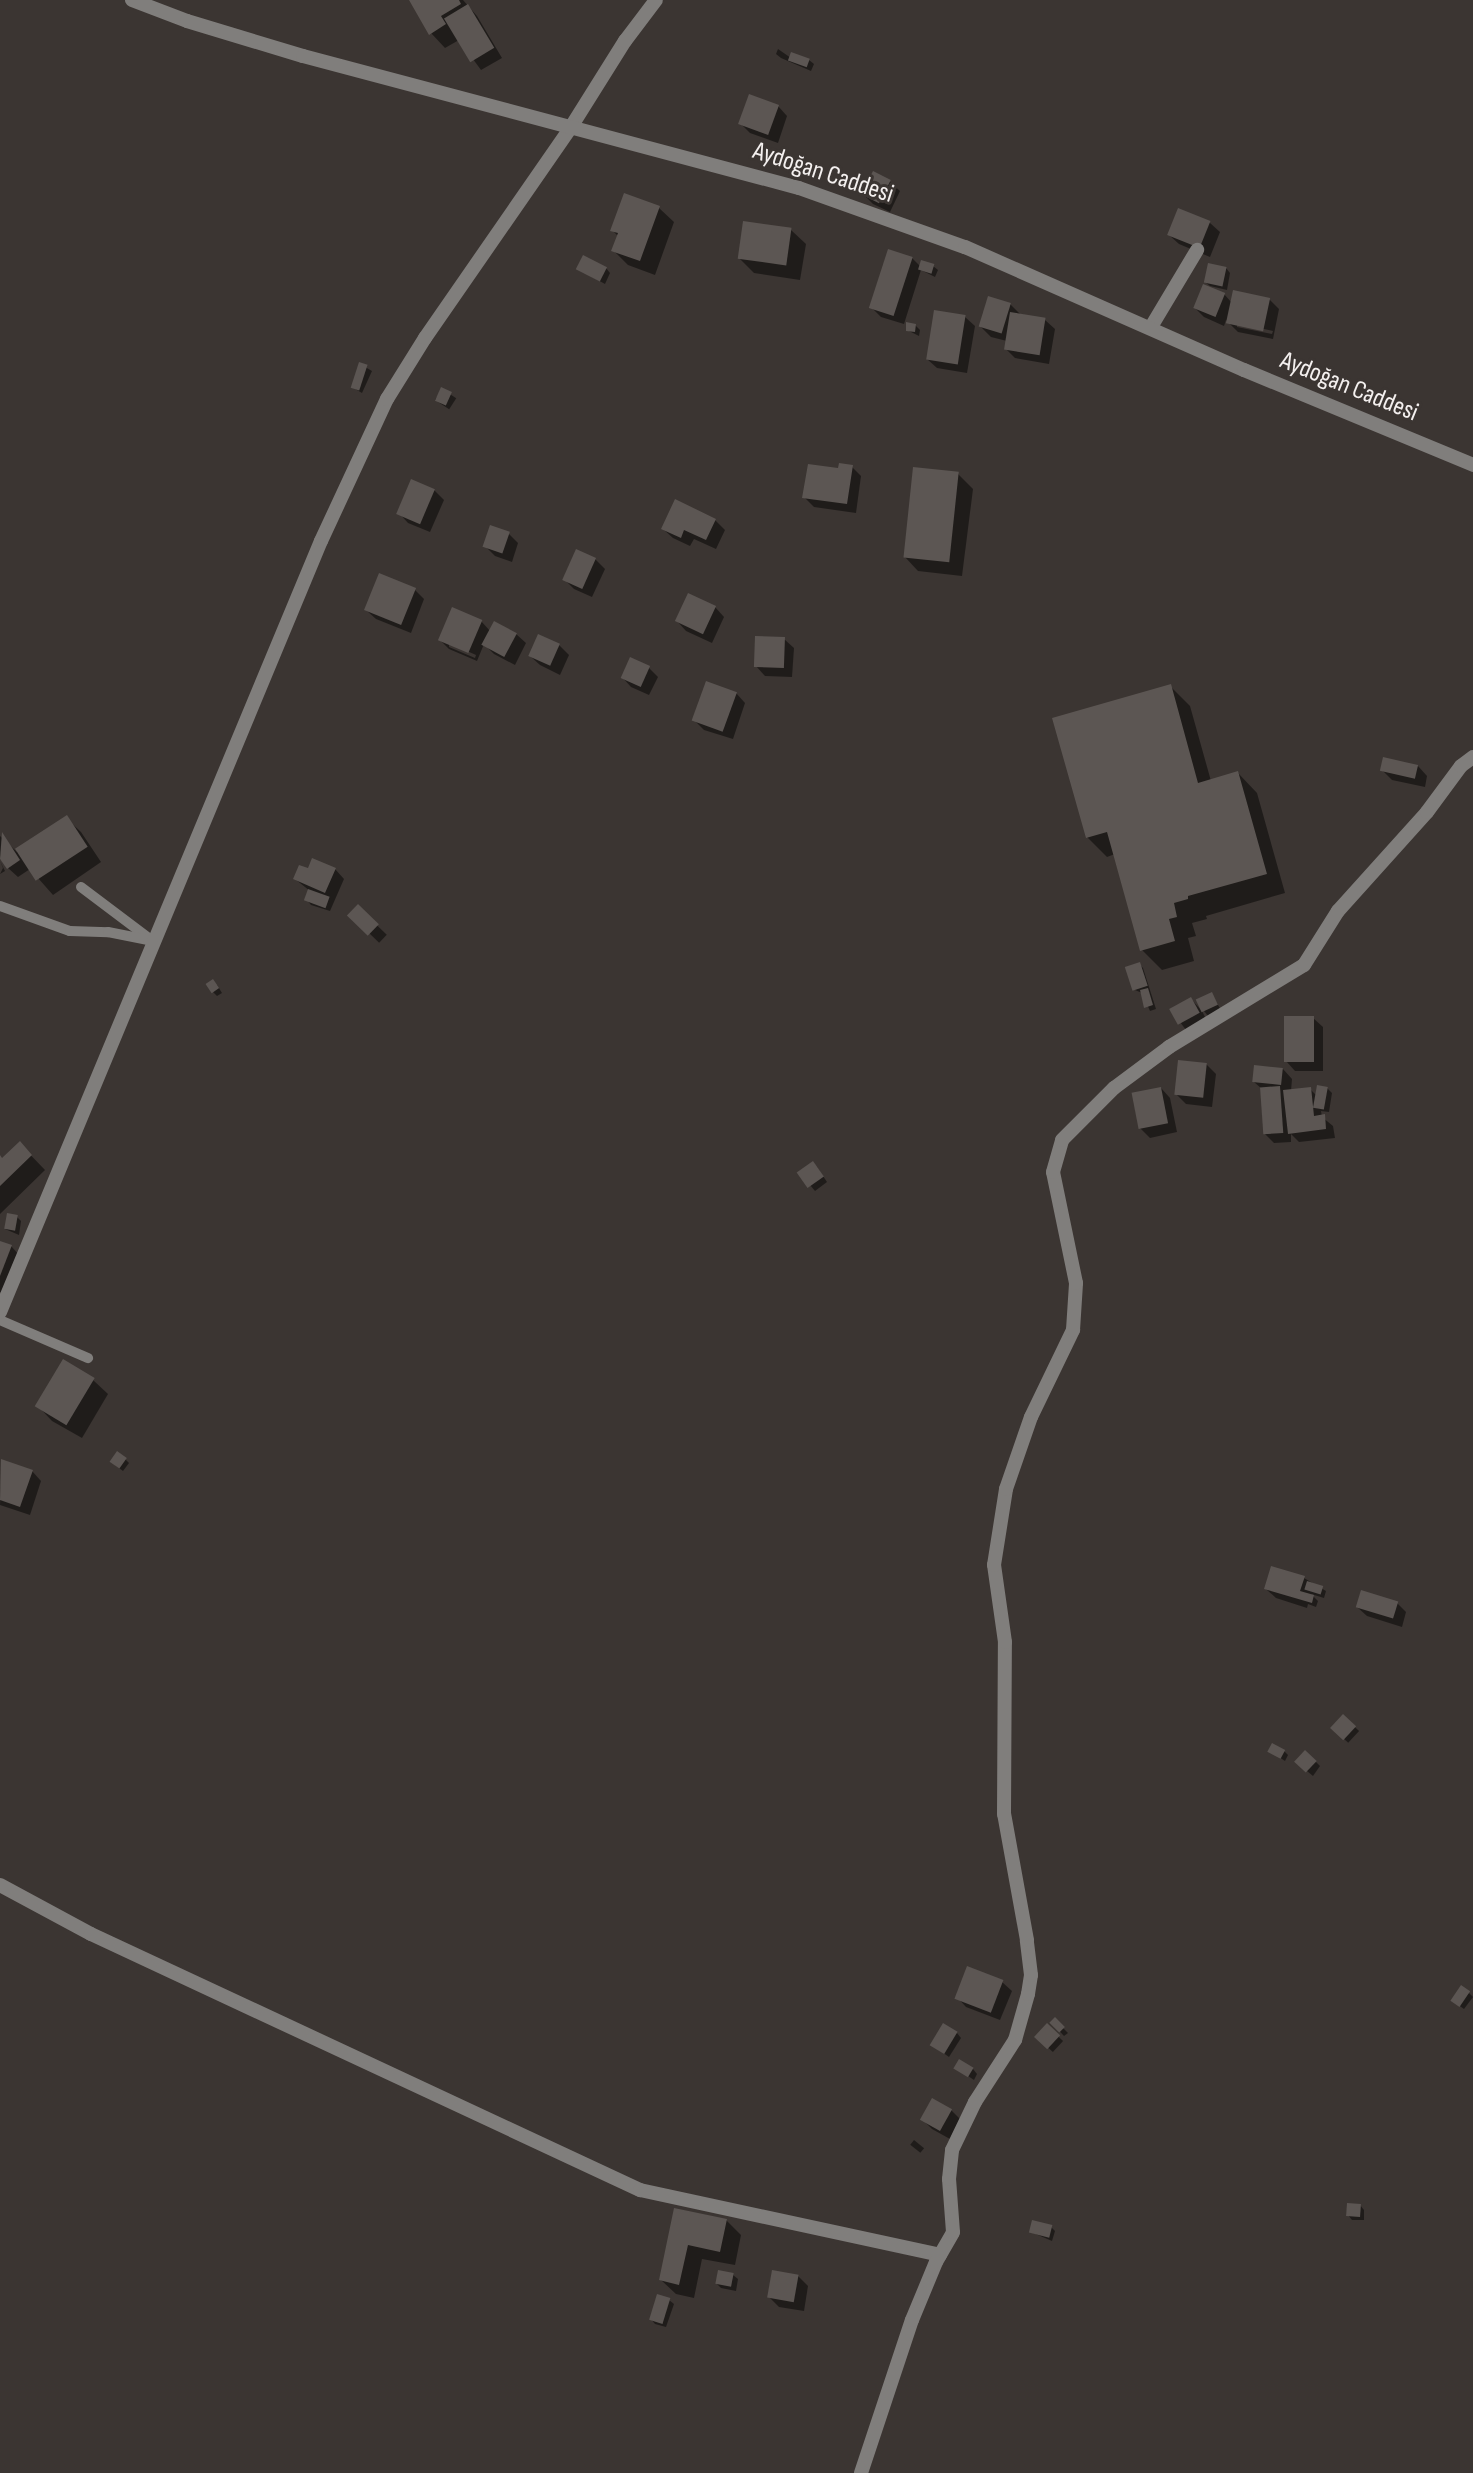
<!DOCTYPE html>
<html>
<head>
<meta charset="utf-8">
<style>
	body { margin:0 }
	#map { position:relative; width:1473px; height:2473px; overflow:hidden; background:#3b3532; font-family:"Sofia Sans Condensed",sans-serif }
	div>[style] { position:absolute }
	.shadow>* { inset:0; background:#0007; transform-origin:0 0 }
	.building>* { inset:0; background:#5c5653; transform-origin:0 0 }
	.service>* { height:10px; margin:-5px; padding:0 5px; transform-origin:5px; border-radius:5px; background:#807e7c }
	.minor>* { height:14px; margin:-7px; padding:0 7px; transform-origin:7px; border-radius:7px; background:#807e7c }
	.tertiary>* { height:14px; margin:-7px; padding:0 7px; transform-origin:7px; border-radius:7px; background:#807e7c }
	span { translate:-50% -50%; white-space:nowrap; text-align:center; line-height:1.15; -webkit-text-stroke:6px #3b3532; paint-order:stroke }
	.street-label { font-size:26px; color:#f4f0ef }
</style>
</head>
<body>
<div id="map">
	<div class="shadow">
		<i style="clip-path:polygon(411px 0,463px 0,477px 16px,502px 58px,481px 70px,459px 40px,445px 48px,431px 33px)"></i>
		<i style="clip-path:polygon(778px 49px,791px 58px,809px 60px,814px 64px,811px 71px,781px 58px,776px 54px)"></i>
		<i style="clip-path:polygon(778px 106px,787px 116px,778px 143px,750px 133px,740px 123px)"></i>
		<i style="clip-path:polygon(873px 174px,890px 182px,900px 191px,890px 212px,873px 204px,864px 195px)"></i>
		<i style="clip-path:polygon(659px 208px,674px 222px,655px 275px,628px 265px,613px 250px,618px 236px,612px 230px)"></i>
		<i style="clip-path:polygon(1179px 210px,1210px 223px,1220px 232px,1210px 257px,1179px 244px,1169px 235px)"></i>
		<i style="clip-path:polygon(791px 230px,806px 244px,800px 280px,754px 273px,739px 258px)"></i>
		<i style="clip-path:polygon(912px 258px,921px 267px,933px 266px,938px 270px,935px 277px,921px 270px,904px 324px,881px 317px,872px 308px)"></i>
		<i style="clip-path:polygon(606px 268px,610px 273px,605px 284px,578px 269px)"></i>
		<i style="clip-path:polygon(1226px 268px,1230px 273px,1227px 290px,1210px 286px,1205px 282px)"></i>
		<i style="clip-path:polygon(evenodd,1224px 294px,1232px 303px,1270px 300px,1279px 309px,1273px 339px,1238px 332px,1226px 320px,1224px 326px,1204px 317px,1195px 308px,1224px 294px,1237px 323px,1273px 331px,1272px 334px,1237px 327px,1237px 323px)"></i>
		<i style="clip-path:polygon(1010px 304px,1020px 314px,1045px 320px,1055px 329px,1049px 364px,1015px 358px,1005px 348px,1007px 341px,991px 337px,981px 327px)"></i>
		<i style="clip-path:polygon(965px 317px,975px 326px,967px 373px,937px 368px,927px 359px)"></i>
		<i style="clip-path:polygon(915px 325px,920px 330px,919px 336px,907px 330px)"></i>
		<i style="clip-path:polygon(360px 364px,372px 371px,362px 393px,352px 387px)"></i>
		<i style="left:442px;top:389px;width:17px;height:13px;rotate:33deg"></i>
		<i style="clip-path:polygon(852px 467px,861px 476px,856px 513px,814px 507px,804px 497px,840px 470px)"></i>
		<i style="clip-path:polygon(958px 474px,973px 489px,962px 576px,918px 571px,904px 556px)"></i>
		<i style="clip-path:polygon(434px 490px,444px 500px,430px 532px,408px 523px,399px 513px)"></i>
		<i style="clip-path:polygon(715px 520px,725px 530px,716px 549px,694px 539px,690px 546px,673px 538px,663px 529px)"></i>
		<i style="clip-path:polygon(509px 534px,518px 543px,512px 562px,495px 556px,485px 546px)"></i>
		<i style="clip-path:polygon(595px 559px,605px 569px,592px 597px,574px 589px,564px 579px)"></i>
		<i style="clip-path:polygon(415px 590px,424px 599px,411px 633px,376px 619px,366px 610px)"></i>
		<i style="clip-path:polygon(715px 607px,724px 617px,712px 643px,686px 631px,677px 621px)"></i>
		<i style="clip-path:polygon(evenodd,481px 621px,491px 632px,516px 634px,526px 643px,515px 665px,494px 654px,484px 644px,477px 661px,449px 649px,440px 640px,481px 621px,449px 643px,476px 655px,475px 658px,449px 647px,449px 643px)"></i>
		<i style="clip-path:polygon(784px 639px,794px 648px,792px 677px,765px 676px,756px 666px)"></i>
		<i style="clip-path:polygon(559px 645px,569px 655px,560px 675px,540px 665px,530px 656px)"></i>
		<i style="clip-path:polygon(649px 668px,658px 677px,649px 695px,631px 687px,622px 677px)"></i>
		<i style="clip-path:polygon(1170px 686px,1190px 706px,1211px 781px,1238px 773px,1257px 793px,1285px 893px,1206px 916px,1207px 919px,1192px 923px,1196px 936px,1188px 938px,1194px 961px,1162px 970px,1142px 950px,1115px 854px,1107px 857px,1087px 837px)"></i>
		<i style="clip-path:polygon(736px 693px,745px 703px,733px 739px,704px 730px,694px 720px)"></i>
		<i style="clip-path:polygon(1418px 766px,1427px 776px,1425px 787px,1392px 780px,1382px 770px)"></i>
		<i style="clip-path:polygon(66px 818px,81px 832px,101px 862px,53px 895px,30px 869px,18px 877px,8px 868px,0 859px,0 836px,17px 852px)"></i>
		<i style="clip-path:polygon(0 861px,5px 871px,0 874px,3px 868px)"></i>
		<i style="clip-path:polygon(335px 869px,344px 879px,330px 911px,311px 905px,307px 900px,310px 891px,295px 879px,308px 870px)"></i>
		<i style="left:358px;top:907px;width:40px;height:11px;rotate:44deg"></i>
		<i style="clip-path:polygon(1139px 964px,1143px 968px,1156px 1009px,1150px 1011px,1142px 993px,1135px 990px,1127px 968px)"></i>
		<i style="clip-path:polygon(217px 985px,222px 993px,217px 996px,213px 992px)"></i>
		<i style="clip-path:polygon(1212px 995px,1221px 1010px,1208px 1016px,1204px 1011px)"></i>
		<i style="clip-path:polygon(1191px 999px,1202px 1011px,1208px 1023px,1189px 1034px,1171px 1010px)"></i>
		<i style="clip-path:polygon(1313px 1018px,1323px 1027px,1323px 1071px,1295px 1071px,1286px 1061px)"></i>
		<i style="clip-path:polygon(1206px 1064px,1216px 1074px,1212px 1107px,1186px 1104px,1177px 1095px)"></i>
		<i style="clip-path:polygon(1283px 1069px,1292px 1079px,1291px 1091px,1310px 1089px,1317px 1096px,1327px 1088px,1332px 1093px,1329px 1112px,1321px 1111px,1322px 1117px,1333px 1126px,1335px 1138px,1299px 1142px,1291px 1134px,1291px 1142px,1274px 1143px,1264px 1133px,1262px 1089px,1254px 1082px)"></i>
		<i style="clip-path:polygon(1161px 1088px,1170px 1098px,1177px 1132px,1150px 1138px,1140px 1128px)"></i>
		<i style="clip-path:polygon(20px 1144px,45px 1170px,0 1214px,0 1158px,3px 1160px)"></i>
		<i style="clip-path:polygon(817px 1167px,827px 1182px,815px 1191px,800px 1173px)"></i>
		<i style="clip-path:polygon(17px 1217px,21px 1221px,19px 1235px,5px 1229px)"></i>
		<i style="clip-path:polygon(0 1243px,11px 1246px,20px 1256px,6px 1294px,0 1292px)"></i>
		<i style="clip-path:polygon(93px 1380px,108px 1394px,82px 1438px,52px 1421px,38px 1406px)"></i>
		<i style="clip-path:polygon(125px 1459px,129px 1463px,123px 1471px,115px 1465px)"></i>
		<i style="clip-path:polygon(2px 1461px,32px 1471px,41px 1481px,30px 1515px,0 1505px)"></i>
		<i style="clip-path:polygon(1304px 1578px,1326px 1591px,1324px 1598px,1311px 1594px,1318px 1601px,1316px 1607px,1308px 1604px,1307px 1608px,1276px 1598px,1266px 1589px)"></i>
		<i style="clip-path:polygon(1397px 1603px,1406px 1612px,1402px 1627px,1367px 1616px,1357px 1607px)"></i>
		<i style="left:1343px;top:1716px;width:22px;height:16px;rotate:43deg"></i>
		<i style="clip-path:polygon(1270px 1751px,1284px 1751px,1288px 1755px,1285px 1761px)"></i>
		<i style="clip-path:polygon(1316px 1762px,1320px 1766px,1313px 1776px,1301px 1766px)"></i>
		<i style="clip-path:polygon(1002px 1982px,1012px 1991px,1000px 2020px,966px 2007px,957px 1997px)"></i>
		<i style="clip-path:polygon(1469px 1993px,1473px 1997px,1464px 2009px,1457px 2004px)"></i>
		<i style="clip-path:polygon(1055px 2020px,1068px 2033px,1064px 2036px,1052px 2023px)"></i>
		<i style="left:1047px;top:2026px;width:22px;height:15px;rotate:43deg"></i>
		<i style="clip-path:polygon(957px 2033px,961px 2038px,949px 2057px,932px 2045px)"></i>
		<i style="clip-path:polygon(956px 2068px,973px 2069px,977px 2074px,974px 2080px)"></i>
		<i style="clip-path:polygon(951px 2110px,960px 2119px,950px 2139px,932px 2129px,923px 2120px)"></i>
		<i style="left:914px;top:2140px;width:13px;height:6px;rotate:39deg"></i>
		<i style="clip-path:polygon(1360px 2205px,1364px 2210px,1364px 2220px,1352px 2220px,1348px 2215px)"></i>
		<i style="clip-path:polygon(676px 2210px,726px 2220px,741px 2235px,735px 2265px,702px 2259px,694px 2298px,676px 2294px,661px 2280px)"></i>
		<i style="clip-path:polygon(1051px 2227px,1055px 2231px,1052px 2241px,1031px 2232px)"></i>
		<i style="clip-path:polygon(733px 2275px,738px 2279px,736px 2291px,721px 2288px,717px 2284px)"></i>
		<i style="clip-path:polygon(798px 2276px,808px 2286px,804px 2311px,779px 2307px,769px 2297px)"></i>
		<i style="clip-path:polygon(669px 2300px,674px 2304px,666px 2327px,655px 2324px,651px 2319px)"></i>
	</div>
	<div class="building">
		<i style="clip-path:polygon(409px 0,459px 0,461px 4px,441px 16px,446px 24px,429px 35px)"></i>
		<i style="left:468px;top:4px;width:51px;height:28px;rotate:59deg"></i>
		<i style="left:791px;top:52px;width:20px;height:9px;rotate:20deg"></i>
		<i style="left:749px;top:94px;width:32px;height:32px;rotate:20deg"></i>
		<i style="left:873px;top:171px;width:20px;height:26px;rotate:27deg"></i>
		<i style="clip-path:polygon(624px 193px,660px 206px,640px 261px,611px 251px,618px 233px,610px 231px)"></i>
		<i style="left:1178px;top:208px;width:35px;height:29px;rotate:22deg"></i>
		<i style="left:743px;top:221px;width:49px;height:38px;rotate:8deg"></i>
		<i style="left:888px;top:249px;width:26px;height:62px;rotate:18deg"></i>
		<i style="left:583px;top:255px;width:27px;height:16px;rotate:27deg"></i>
		<i style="left:921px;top:260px;width:14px;height:10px;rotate:17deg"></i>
		<i style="left:1208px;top:263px;width:19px;height:20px;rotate:12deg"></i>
		<i style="left:1203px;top:284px;width:24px;height:26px;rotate:22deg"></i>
		<i style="left:1233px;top:290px;width:38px;height:34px;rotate:12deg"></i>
		<i style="left:988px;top:296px;width:24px;height:32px;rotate:17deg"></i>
		<i style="left:934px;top:310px;width:32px;height:50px;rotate:9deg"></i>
		<i style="left:1010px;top:312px;width:36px;height:38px;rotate:9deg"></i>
		<i style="clip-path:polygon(906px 322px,916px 324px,915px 332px,906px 331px)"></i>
		<i style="left:359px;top:362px;width:9px;height:27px;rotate:18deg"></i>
		<i style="left:441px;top:387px;width:12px;height:15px;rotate:24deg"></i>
		<i style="clip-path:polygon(839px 463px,853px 465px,847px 504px,802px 498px,808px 464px,838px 468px)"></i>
		<i style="left:913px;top:467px;width:46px;height:91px;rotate:6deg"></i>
		<i style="left:411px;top:479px;width:26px;height:38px;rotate:23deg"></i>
		<i style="clip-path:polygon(675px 499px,716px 519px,706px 540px,684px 530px,681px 538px,661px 529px)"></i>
		<i style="left:490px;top:525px;width:21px;height:23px;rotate:19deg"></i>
		<i style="left:576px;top:549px;width:22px;height:34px;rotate:24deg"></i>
		<i style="left:379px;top:573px;width:40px;height:40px;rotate:22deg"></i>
		<i style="left:688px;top:593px;width:31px;height:31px;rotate:25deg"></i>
		<i style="left:452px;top:607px;width:33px;height:36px;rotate:23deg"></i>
		<i style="left:494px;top:621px;width:26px;height:27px;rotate:28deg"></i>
		<i style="left:538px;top:634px;width:24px;height:24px;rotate:24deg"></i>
		<i style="left:755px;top:636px;width:30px;height:31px;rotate:2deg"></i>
		<i style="left:630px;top:657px;width:22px;height:23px;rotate:24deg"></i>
		<i style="left:706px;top:681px;width:33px;height:42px;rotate:20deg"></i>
		<i style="clip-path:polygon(1171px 684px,1198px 783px,1238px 771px,1267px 874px,1188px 896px,1188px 899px,1174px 903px,1177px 917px,1169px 919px,1175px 941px,1140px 951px,1107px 832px,1086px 838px,1052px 718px)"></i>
		<i style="left:1383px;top:757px;width:36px;height:14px;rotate:13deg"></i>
		<i style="left:67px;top:815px;width:38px;height:62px;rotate:57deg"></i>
		<i style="clip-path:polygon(2px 832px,20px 860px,7px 869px,0 859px)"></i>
		<i style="clip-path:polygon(312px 858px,336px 868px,325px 893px,293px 879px,299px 865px,308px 868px)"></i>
		<i style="left:308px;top:889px;width:23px;height:12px;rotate:20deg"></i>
		<i style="left:358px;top:904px;width:29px;height:16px;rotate:44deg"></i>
		<i style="left:1140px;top:962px;width:25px;height:16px;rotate:72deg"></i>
		<i style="left:213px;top:979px;width:11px;height:9px;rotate:56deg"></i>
		<i style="clip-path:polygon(1148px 988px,1153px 1005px,1144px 1008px,1140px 990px)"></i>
		<i style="left:1212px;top:992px;width:14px;height:18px;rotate:65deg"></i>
		<i style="left:1191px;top:997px;width:18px;height:25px;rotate:61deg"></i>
		<i style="left:1284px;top:1016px;width:30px;height:46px"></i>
		<i style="left:1178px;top:1060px;width:29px;height:35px;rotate:6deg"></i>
		<i style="left:1254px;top:1065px;width:29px;height:17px;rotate:6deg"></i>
		<i style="left:1317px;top:1085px;width:11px;height:23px;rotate:10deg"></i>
		<i style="left:1280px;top:1086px;width:47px;height:20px;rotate:86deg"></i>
		<i style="left:1161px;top:1087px;width:37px;height:30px;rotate:79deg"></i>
		<i style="clip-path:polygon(1311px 1087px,1314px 1116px,1325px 1114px,1326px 1129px,1288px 1134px,1283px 1090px)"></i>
		<i style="clip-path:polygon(20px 1141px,32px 1155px,0 1186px,0 1155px,2px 1158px)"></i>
		<i style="left:813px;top:1161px;width:19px;height:20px;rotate:55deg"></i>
		<i style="left:7px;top:1213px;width:11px;height:16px;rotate:10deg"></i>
		<i style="clip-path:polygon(0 1241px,12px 1245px,0 1276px)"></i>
		<i style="left:63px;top:1359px;width:37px;height:55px;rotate:31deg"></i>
		<i style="left:117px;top:1451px;width:12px;height:13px;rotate:35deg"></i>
		<i style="clip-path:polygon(1px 1459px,33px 1470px,20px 1507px,0 1500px)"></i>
		<i style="clip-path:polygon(1271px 1566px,1305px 1576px,1300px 1591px,1314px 1595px,1312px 1603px,1264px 1589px)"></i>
		<i style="left:1307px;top:1581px;width:17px;height:9px;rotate:17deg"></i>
		<i style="left:1361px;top:1590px;width:39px;height:18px;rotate:17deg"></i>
		<i style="left:1343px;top:1714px;width:18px;height:19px;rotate:43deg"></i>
		<i style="left:1272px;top:1743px;width:15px;height:10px;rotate:28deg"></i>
		<i style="left:1305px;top:1750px;width:16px;height:16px;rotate:43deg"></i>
		<i style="left:967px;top:1966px;width:39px;height:35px;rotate:21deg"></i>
		<i style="left:1461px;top:1985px;width:11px;height:19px;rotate:34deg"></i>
		<i style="left:1055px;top:2017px;width:14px;height:8px;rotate:45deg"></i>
		<i style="left:943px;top:2023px;width:17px;height:26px;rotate:31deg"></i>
		<i style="left:1047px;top:2023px;width:18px;height:19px;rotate:43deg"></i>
		<i style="left:959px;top:2059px;width:17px;height:11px;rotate:31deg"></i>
		<i style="left:932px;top:2098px;width:23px;height:25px;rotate:29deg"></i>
		<i style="left:1347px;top:2203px;width:14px;height:13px;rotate:4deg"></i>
		<i style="clip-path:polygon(674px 2208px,727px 2219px,720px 2252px,688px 2245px,679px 2285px,659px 2280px)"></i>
		<i style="left:1032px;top:2220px;width:21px;height:13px;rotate:14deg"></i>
		<i style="left:718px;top:2270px;width:16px;height:14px;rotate:11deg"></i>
		<i style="left:772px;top:2270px;width:27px;height:28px;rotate:10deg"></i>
		<i style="left:657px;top:2294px;width:14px;height:27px;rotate:17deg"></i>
	</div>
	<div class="service">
		<i style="left:81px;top:887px;width:86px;rotate:37deg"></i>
		<i style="left:0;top:906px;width:74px;rotate:19.7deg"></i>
		<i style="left:70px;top:931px;width:38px;rotate:2deg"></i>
		<i style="left:108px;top:932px;width:46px;rotate:11.3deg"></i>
		<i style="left:0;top:1320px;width:96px;rotate:23.4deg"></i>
	</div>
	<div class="minor">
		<i style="left:1151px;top:327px;width:90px;rotate:-59.1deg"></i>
		<i style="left:0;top:1312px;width:835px;rotate:-67.4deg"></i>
		<i style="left:321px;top:541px;width:157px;rotate:-65.1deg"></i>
		<i style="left:387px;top:399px;width:72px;rotate:-58.1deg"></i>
		<i style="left:425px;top:338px;width:257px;rotate:-55.3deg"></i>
		<i style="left:571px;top:127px;width:102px;rotate:-57.9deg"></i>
		<i style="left:625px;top:41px;width:51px;rotate:-52.9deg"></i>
		<i style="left:0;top:1885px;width:103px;rotate:28.3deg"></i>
		<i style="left:91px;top:1934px;width:606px;rotate:25deg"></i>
		<i style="left:640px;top:2190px;width:307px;rotate:12.2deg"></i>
		<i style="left:861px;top:2473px;width:161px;rotate:-71.6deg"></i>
		<i style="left:912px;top:2320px;width:63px;rotate:-67.5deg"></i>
		<i style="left:936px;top:2262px;width:34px;rotate:-60deg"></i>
		<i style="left:953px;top:2232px;width:53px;rotate:-94.3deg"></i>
		<i style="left:949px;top:2179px;width:29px;rotate:-84deg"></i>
		<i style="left:952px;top:2150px;width:53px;rotate:-64.4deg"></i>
		<i style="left:975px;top:2102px;width:74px;rotate:-57.2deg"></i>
		<i style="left:1015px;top:2040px;width:48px;rotate:-74.2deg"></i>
		<i style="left:1028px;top:1994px;width:19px;rotate:-81deg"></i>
		<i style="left:1031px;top:1975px;width:35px;rotate:-97deg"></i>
		<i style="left:1027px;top:1940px;width:128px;rotate:-100.3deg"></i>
		<i style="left:1004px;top:1814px;width:172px;rotate:-89.7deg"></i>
		<i style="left:1005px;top:1642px;width:78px;rotate:-98.1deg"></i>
		<i style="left:994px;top:1565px;width:77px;rotate:-81deg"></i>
		<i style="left:1006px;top:1489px;width:76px;rotate:-70.9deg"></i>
		<i style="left:1031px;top:1417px;width:97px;rotate:-64.2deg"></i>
		<i style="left:1073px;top:1330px;width:47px;rotate:-86.3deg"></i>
		<i style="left:1076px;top:1283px;width:113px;rotate:-101.7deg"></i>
		<i style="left:1053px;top:1172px;width:33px;rotate:-74deg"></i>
		<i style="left:1062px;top:1140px;width:74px;rotate:-45deg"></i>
		<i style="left:1114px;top:1088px;width:69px;rotate:-36.7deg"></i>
		<i style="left:1169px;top:1047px;width:158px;rotate:-31.3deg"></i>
		<i style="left:1304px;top:965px;width:64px;rotate:-57.8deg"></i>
		<i style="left:1338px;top:911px;width:133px;rotate:-48deg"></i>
		<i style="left:1427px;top:812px;width:57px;rotate:-53.5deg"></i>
		<i style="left:1461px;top:766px;width:15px;rotate:-37deg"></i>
	</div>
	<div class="tertiary">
		<i style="left:132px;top:0;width:59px;rotate:20.9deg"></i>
		<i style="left:187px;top:21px;width:121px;rotate:16.8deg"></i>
		<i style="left:303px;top:56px;width:513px;rotate:14.9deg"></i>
		<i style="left:799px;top:188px;width:176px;rotate:19.6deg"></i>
		<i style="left:965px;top:247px;width:305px;rotate:23.8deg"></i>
		<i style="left:1244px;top:370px;width:248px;rotate:22.5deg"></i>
	</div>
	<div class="street-label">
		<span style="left:823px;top:173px;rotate:18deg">Aydoğan Caddesi</span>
		<span style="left:1349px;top:387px;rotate:22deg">Aydoğan Caddesi</span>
	</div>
</div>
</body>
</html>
